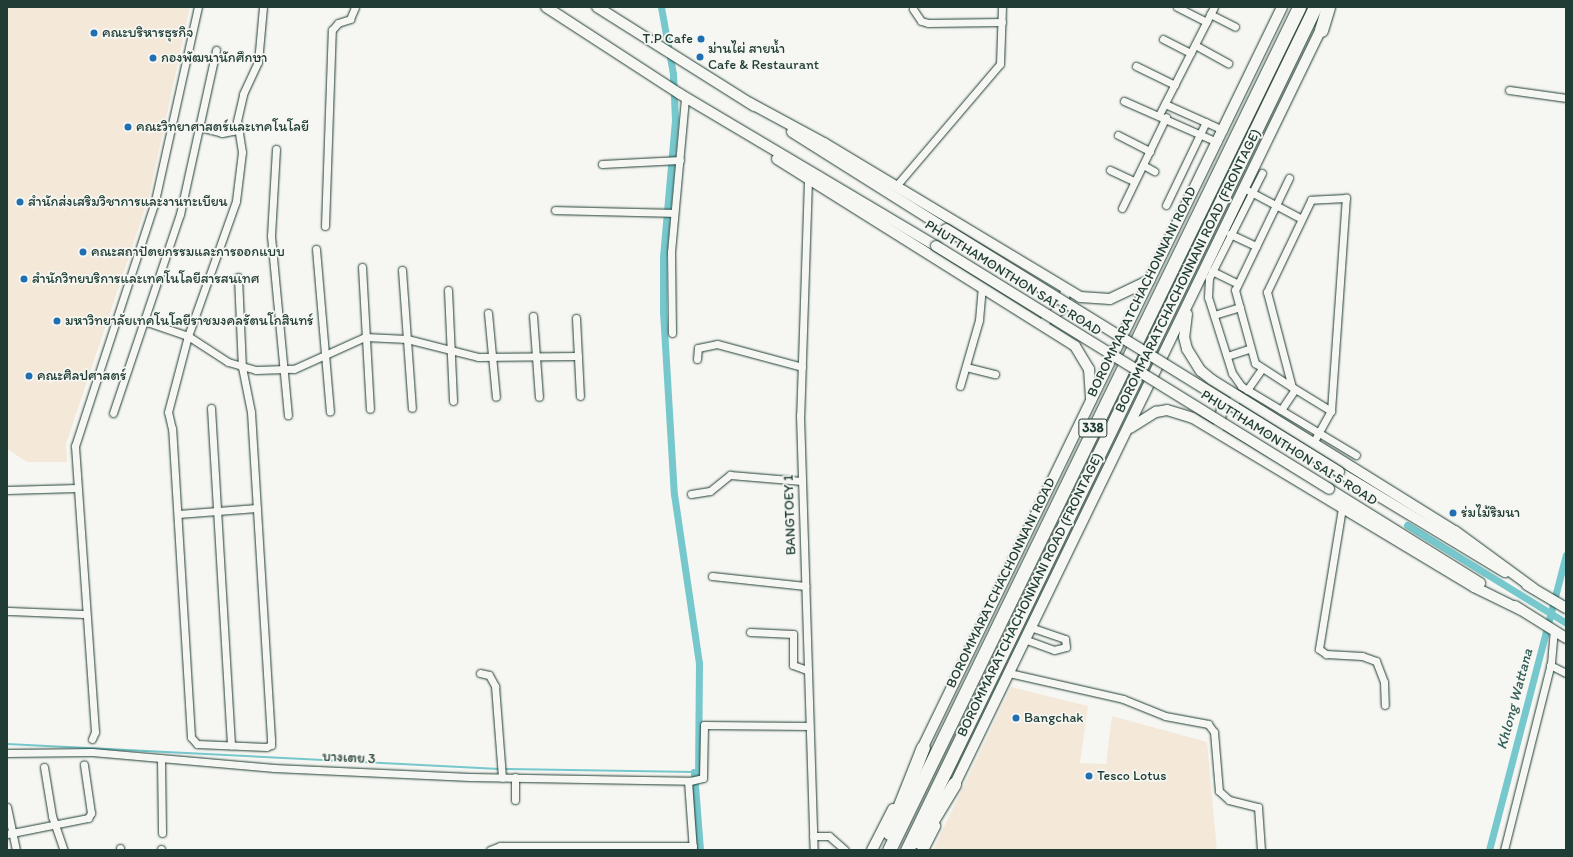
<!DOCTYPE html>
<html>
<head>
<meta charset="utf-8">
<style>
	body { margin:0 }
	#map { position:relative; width:1573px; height:857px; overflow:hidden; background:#f6f6f2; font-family:Itim,"Playpen Sans Thai",sans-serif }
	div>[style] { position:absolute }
	.built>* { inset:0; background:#f4e8d9 }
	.stream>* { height:2px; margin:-1px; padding:0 1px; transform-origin:1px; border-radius:1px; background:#76c8cd }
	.canal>* { height:7px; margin:-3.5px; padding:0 3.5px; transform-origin:3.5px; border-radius:3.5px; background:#76c8cd }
	.roads { filter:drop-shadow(0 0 1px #1f3d34) drop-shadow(0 0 1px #1f3d34) }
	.street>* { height:7px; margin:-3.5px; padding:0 3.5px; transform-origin:3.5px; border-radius:3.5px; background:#f6f6f2 }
	.secondary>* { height:10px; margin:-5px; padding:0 5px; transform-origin:5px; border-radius:5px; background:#f6f6f2 }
	.highway>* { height:13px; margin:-6.5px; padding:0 6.5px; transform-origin:6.5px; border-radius:6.5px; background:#f6f6f2 }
	.bridges { filter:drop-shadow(0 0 1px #1f3d34) drop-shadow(0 0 1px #1f3d34) }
	.secondary-bridge>* { height:10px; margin:-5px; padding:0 5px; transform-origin:5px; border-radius:5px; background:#f6f6f2 }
	.dots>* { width:11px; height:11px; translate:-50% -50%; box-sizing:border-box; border:2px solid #f6f6f2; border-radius:50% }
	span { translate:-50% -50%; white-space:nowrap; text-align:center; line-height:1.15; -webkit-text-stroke:3.5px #f6f6f2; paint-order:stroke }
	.shield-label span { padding:1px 3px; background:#f6f6f2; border:1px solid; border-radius:3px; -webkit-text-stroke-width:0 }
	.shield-label { font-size:13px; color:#1f3d34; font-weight:700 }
	.poi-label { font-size:14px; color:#1f3d34 }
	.left { translate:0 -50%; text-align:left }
	.right { translate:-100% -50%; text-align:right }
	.street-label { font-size:14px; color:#1f3d34 }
	.water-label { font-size:15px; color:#35605a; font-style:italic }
	.frame { position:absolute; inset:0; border:8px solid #1f3d34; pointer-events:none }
</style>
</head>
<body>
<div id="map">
	<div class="built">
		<i style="clip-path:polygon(7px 7px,190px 7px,149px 197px,66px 444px,67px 462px,27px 462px,7px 449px)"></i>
		<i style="clip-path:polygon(1011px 687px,1088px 706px,1080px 763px,1106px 764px,1112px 716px,1207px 742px,1217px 850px,933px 850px)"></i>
	</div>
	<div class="stream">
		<i style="left:7px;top:744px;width:493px;rotate:2.9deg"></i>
		<i style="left:503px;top:769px;width:191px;rotate:0.9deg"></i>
	</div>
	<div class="canal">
		<i style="left:661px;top:7px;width:68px;rotate:79.8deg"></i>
		<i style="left:673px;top:74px;width:46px;rotate:87.5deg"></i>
		<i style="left:675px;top:120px;width:137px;rotate:95deg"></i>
		<i style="left:663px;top:256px;width:55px;rotate:90deg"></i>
		<i style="left:663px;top:311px;width:183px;rotate:86.6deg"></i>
		<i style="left:674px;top:494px;width:171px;rotate:81.6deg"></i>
		<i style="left:699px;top:663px;width:109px;rotate:90.5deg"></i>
		<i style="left:698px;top:772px;width:4px;rotate:180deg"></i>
		<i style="left:694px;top:772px;width:78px;rotate:85.6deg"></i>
		<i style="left:1407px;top:525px;width:187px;rotate:31.6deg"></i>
		<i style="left:1489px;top:850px;width:305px;rotate:-75.4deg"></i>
	</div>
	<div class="roads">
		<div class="street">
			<i style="left:1177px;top:7px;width:33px;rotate:27deg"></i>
			<i style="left:913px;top:9px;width:14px;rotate:56deg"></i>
			<i style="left:921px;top:21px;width:7px;rotate:16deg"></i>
			<i style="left:928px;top:23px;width:74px;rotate:-0.8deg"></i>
			<i style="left:1210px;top:14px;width:28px;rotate:27deg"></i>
			<i style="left:1163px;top:39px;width:31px;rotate:27deg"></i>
			<i style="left:1195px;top:45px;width:38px;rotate:29deg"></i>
			<i style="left:1136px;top:66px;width:43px;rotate:26deg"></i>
			<i style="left:1509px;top:90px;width:58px;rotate:8deg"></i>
			<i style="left:1124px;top:101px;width:102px;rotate:23.8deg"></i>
			<i style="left:1165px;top:104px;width:64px;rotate:24.1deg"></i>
			<i style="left:1159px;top:115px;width:121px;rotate:-63deg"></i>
			<i style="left:200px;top:127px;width:23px;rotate:15deg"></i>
			<i style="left:222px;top:133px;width:16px;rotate:-11deg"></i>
			<i style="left:1118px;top:135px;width:36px;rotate:27deg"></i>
			<i style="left:276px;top:149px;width:87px;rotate:93.3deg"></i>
			<i style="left:271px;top:236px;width:180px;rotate:84.6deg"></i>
			<i style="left:602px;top:164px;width:78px;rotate:-2.9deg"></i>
			<i style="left:1143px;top:165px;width:13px;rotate:29deg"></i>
			<i style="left:1110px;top:170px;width:26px;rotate:25deg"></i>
			<i style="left:1262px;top:173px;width:118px;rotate:116.8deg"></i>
			<i style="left:1209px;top:278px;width:19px;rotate:93deg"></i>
			<i style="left:1208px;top:297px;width:80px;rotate:72.5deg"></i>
			<i style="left:1232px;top:373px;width:16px;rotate:55deg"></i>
			<i style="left:1241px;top:386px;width:134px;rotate:31deg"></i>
			<i style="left:1289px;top:178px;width:124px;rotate:115.7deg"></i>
			<i style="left:1235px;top:290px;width:76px;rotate:74.7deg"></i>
			<i style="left:1255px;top:363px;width:44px;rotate:33deg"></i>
			<i style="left:808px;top:180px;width:235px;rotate:91.9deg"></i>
			<i style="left:800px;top:415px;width:435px;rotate:88.2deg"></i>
			<i style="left:896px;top:186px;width:160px;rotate:-49.6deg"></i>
			<i style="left:1000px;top:64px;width:57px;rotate:-88deg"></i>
			<i style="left:1249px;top:191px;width:58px;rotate:27.9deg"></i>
			<i style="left:1166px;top:205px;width:92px;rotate:-64.3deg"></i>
			<i style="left:1122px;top:208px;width:101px;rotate:-64.2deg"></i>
			<i style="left:555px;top:210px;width:119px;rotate:1.4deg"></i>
			<i style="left:325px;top:226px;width:196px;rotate:-88deg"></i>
			<i style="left:332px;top:30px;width:9px;rotate:-49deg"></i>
			<i style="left:338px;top:23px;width:13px;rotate:-18deg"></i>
			<i style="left:350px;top:19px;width:13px;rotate:-67deg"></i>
			<i style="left:1230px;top:234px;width:29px;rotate:25deg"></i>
			<i style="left:316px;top:249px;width:163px;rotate:85.1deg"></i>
			<i style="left:362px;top:267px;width:142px;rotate:86.8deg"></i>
			<i style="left:402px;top:270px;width:138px;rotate:85.9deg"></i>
			<i style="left:1212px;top:271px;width:28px;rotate:26deg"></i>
			<i style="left:238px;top:277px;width:90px;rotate:87.5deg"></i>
			<i style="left:242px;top:367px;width:46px;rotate:78.7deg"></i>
			<i style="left:251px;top:412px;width:328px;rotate:86.5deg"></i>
			<i style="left:271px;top:739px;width:6px;rotate:90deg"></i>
			<i style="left:271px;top:745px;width:5px;rotate:158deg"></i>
			<i style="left:266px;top:747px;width:69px;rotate:-177.5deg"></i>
			<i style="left:197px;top:744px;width:9px;rotate:-131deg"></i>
			<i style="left:191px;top:737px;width:309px;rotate:-93.5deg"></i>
			<i style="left:172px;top:429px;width:17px;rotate:-103deg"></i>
			<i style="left:168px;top:412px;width:79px;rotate:-75.3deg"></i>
			<i style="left:188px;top:336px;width:143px;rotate:-70.4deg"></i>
			<i style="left:236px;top:201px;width:49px;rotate:-83deg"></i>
			<i style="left:242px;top:152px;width:31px;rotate:-99deg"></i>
			<i style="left:237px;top:121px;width:28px;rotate:-77deg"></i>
			<i style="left:243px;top:94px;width:35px;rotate:-65deg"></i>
			<i style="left:258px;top:62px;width:55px;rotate:-84.8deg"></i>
			<i style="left:448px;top:290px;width:111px;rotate:87.4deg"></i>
			<i style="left:488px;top:313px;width:84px;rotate:84.6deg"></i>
			<i style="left:1214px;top:315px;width:27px;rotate:-17deg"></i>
			<i style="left:533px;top:316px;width:81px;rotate:85.8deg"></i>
			<i style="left:576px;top:318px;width:78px;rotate:87.1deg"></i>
			<i style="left:144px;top:321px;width:46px;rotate:18.8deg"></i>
			<i style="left:188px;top:336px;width:48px;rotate:33deg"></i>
			<i style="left:228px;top:362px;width:29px;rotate:16deg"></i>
			<i style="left:256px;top:370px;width:38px;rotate:-2deg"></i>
			<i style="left:294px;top:369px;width:78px;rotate:-24.3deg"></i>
			<i style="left:365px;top:337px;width:42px;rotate:2.7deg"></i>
			<i style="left:407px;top:339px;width:73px;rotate:14.2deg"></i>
			<i style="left:478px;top:357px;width:100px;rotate:-0.6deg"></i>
			<i style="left:672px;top:333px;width:81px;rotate:-90.7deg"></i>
			<i style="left:671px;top:252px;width:156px;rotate:-84.8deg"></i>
			<i style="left:1227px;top:356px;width:23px;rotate:-18deg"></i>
			<i style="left:697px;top:359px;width:11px;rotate:-85deg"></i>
			<i style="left:698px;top:348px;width:19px;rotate:-12deg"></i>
			<i style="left:717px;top:344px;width:88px;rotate:15.1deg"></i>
			<i style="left:966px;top:367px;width:30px;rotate:14deg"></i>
			<i style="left:960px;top:386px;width:69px;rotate:-73.9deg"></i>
			<i style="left:979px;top:320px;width:33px;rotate:-85deg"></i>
			<i style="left:1247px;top:390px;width:24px;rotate:-55deg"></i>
			<i style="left:211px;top:408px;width:338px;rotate:86.6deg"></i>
			<i style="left:1281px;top:410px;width:25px;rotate:-56deg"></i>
			<i style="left:113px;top:413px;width:210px;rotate:-71.4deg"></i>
			<i style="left:180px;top:214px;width:168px;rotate:-77.6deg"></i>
			<i style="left:1313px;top:443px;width:37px;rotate:-61deg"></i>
			<i style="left:1331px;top:411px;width:214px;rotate:-86deg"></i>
			<i style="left:1346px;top:198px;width:35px;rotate:177deg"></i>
			<i style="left:1311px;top:200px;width:102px;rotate:115.6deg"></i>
			<i style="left:1267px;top:292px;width:98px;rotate:75.3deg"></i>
			<i style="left:1292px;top:387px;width:46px;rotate:31.6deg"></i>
			<i style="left:7px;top:490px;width:70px;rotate:-1.6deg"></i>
			<i style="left:691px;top:494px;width:19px;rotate:-9deg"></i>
			<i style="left:710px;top:491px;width:26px;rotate:-39deg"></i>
			<i style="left:730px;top:475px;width:72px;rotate:4.8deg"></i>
			<i style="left:1342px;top:508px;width:143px;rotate:99.3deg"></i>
			<i style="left:1319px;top:649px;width:9px;rotate:36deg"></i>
			<i style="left:1326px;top:654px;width:36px;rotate:3deg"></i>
			<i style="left:1362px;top:656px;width:15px;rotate:20deg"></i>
			<i style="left:1376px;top:661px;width:22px;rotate:69deg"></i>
			<i style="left:1384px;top:682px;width:23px;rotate:88deg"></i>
			<i style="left:178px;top:514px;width:79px;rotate:-4.3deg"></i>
			<i style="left:712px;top:576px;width:94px;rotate:6.1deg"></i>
			<i style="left:7px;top:611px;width:79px;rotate:2.2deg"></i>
			<i style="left:750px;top:632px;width:43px;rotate:2.7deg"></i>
			<i style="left:793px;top:634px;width:31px;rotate:90deg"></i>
			<i style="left:793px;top:665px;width:15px;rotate:20deg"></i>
			<i style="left:1024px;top:639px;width:32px;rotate:20deg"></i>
			<i style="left:1054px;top:650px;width:12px;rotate:-14deg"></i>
			<i style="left:1066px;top:647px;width:8px;rotate:-97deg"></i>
			<i style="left:1065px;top:639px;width:37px;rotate:-161deg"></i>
			<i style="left:1550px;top:665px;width:18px;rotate:27deg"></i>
			<i style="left:480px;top:673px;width:9px;rotate:13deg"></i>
			<i style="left:489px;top:675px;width:13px;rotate:61deg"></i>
			<i style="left:495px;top:686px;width:92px;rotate:85.6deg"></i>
			<i style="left:1009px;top:673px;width:117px;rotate:12.8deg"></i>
			<i style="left:1123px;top:699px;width:45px;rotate:22deg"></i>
			<i style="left:1165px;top:716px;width:44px;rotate:10.5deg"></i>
			<i style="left:1208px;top:724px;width:10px;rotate:53deg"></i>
			<i style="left:1214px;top:732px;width:59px;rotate:85.2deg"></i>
			<i style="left:1219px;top:791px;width:13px;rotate:42deg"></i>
			<i style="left:1229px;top:800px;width:30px;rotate:14deg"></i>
			<i style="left:1258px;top:807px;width:43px;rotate:86deg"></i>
			<i style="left:92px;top:739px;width:8px;rotate:-67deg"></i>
			<i style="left:95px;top:732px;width:287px;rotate:-94deg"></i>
			<i style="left:75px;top:446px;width:254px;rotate:-71.9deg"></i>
			<i style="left:154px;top:205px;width:203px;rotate:-77.5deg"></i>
			<i style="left:7px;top:753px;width:85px;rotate:-0.7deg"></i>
			<i style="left:92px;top:752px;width:183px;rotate:5deg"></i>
			<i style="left:274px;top:768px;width:196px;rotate:2.6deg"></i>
			<i style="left:470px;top:777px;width:220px;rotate:1deg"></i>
			<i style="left:690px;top:781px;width:13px;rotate:-13deg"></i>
			<i style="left:703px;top:778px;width:53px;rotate:-88.9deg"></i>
			<i style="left:704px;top:725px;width:105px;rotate:0.5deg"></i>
			<i style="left:161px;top:759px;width:74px;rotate:89.2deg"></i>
			<i style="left:44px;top:767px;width:50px;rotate:80.7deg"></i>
			<i style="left:52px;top:816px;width:36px;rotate:71deg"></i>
			<i style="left:515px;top:777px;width:23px;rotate:90deg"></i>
			<i style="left:688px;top:781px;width:69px;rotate:85.9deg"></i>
			<i style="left:7px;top:807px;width:44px;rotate:78.2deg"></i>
			<i style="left:7px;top:834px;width:83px;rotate:-11.2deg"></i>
			<i style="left:88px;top:818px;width:6px;rotate:-59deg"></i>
			<i style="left:91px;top:813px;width:49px;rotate:-98.3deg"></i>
			<i style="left:813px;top:836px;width:16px"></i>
			<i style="left:829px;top:836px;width:21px;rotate:41deg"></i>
			<i style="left:161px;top:849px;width:1px;rotate:90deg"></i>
			<i style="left:120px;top:850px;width:2px;rotate:-90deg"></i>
			<i style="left:490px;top:850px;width:11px;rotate:-22deg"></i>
			<i style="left:500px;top:846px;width:193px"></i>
			<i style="left:1504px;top:850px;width:193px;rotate:-75.9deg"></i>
			<i style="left:1551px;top:663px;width:33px;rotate:-85deg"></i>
		</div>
		<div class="secondary">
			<i style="left:546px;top:7px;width:160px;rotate:33deg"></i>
			<i style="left:680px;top:94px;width:298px;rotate:30.7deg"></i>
			<i style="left:597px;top:7px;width:186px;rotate:32.2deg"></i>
			<i style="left:750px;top:103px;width:84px;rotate:28.4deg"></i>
			<i style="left:824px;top:143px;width:299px;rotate:31deg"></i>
			<i style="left:1080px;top:297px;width:30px;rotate:4deg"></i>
			<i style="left:1110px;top:299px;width:44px;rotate:-25.4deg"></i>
			<i style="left:792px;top:132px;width:182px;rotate:32.2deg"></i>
			<i style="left:777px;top:159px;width:352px;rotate:32.1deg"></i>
			<i style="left:1075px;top:346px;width:27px;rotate:59deg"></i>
			<i style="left:1089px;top:369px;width:31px;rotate:86deg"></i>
			<i style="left:1187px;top:314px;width:23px;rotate:97deg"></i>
			<i style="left:1184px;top:337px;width:12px;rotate:76deg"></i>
			<i style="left:1187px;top:349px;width:26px;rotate:58deg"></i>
			<i style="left:1201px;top:371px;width:14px;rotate:39deg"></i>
			<i style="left:1212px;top:380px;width:286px;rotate:31.9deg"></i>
			<i style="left:1455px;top:531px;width:97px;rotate:36.2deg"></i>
			<i style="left:1046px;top:320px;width:19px;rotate:-36deg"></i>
			<i style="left:1061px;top:309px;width:16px;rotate:-75deg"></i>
			<i style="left:1130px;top:428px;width:31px;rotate:-32deg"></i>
			<i style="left:1156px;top:412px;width:11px;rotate:-10deg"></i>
			<i style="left:1167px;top:410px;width:27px;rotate:17deg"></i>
			<i style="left:1193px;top:418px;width:328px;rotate:31deg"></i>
			<i style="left:1474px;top:587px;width:52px;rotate:26.1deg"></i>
			<i style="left:1218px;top:429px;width:20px;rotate:-79deg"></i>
			<i style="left:1222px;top:409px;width:15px;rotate:-32deg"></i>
			<i style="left:1339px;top:472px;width:194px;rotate:31.1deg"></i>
			<i style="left:1329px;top:489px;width:178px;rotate:31.9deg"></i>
			<i style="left:1527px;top:585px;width:45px;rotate:30.5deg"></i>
			<i style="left:1515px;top:606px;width:60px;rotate:32.1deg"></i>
			<i style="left:920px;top:753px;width:829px;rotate:-64.11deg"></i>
			<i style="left:952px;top:790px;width:852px;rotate:-64.13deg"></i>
			<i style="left:872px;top:850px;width:46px;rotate:-62.9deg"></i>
			<i style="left:923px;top:850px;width:27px;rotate:-63deg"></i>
		</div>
		<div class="highway">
			<i style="left:1321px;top:30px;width:24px;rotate:-73deg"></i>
			<i style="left:889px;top:833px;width:92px;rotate:-68.4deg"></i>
			<i style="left:919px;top:842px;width:68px;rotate:-58.9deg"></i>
			<i style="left:889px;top:850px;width:937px;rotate:-64.06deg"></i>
			<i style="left:907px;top:850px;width:937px;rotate:-64.17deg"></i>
		</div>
	</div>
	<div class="bridges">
		<div class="secondary-bridge">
			<i style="left:946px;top:229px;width:462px;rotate:31.7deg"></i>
			<i style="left:936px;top:246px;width:462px;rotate:31.7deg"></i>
		</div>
	</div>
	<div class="dots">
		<i style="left:94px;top:33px;background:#1f6fb2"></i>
		<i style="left:701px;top:39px;background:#1f6fb2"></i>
		<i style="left:700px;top:57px;background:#1f6fb2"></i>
		<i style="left:153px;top:58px;background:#1f6fb2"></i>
		<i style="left:128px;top:127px;background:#1f6fb2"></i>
		<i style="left:20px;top:202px;background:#1f6fb2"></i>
		<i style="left:83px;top:252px;background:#1f6fb2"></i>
		<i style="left:24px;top:279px;background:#1f6fb2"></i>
		<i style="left:57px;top:321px;background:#1f6fb2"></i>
		<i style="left:29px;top:376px;background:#1f6fb2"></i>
		<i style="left:1453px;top:513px;background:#1f6fb2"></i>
		<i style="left:1016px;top:718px;background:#1f6fb2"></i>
		<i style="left:1089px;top:776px;background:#1f6fb2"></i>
	</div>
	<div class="shield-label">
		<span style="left:1093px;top:428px">338</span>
	</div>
	<div class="poi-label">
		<span class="left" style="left:102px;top:33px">คณะบริหารธุรกิจ</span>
		<span class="right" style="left:693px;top:39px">T.P Cafe</span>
		<span class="left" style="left:708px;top:57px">ม่านไผ่ สายน้ำ<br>Cafe &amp; Restaurant</span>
		<span class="left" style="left:161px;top:58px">กองพัฒนานักศึกษา</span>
		<span class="left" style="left:136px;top:127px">คณะวิทยาศาสตร์และเทคโนโลยี</span>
		<span class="left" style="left:28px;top:202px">สำนักส่งเสริมวิชาการและงานทะเบียน</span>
		<span class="left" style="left:91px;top:252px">คณะสถาปัตยกรรมและการออกแบบ</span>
		<span class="left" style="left:32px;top:279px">สำนักวิทยบริการและเทคโนโลยีสารสนเทศ</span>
		<span class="left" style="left:65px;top:321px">มหาวิทยาลัยเทคโนโลยีราชมงคลรัตนโกสินทร์</span>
		<span class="left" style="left:37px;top:376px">คณะศิลปศาสตร์</span>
		<span class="left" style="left:1461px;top:513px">ร่มไม้ริมนา</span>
		<span class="left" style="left:1024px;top:718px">Bangchak</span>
		<span class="left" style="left:1097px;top:776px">Tesco Lotus</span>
	</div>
	<div class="street-label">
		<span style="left:1188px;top:271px;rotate:-64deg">BOROMMARATCHACHONNANI ROAD (FRONTAGE)</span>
		<span style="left:1013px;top:278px;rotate:32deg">PHUTTHAMONTHON SAI 5 ROAD</span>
		<span style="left:1142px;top:292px;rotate:-64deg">BOROMMARATCHACHONNANI ROAD</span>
		<span style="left:1289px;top:448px;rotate:32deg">PHUTTHAMONTHON SAI 5 ROAD</span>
		<span style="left:790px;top:515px;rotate:-92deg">BANGTOEY 1</span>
		<span style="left:1001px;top:583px;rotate:-64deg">BOROMMARATCHACHONNANI ROAD</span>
		<span style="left:1030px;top:595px;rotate:-64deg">BOROMMARATCHACHONNANI ROAD (FRONTAGE)</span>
		<span style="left:349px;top:758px;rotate:3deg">บางเตย 3</span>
	</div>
	<div class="water-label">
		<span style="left:1515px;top:699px;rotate:-75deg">Khlong Wattana</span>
	</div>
	<div class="frame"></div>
</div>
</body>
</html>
